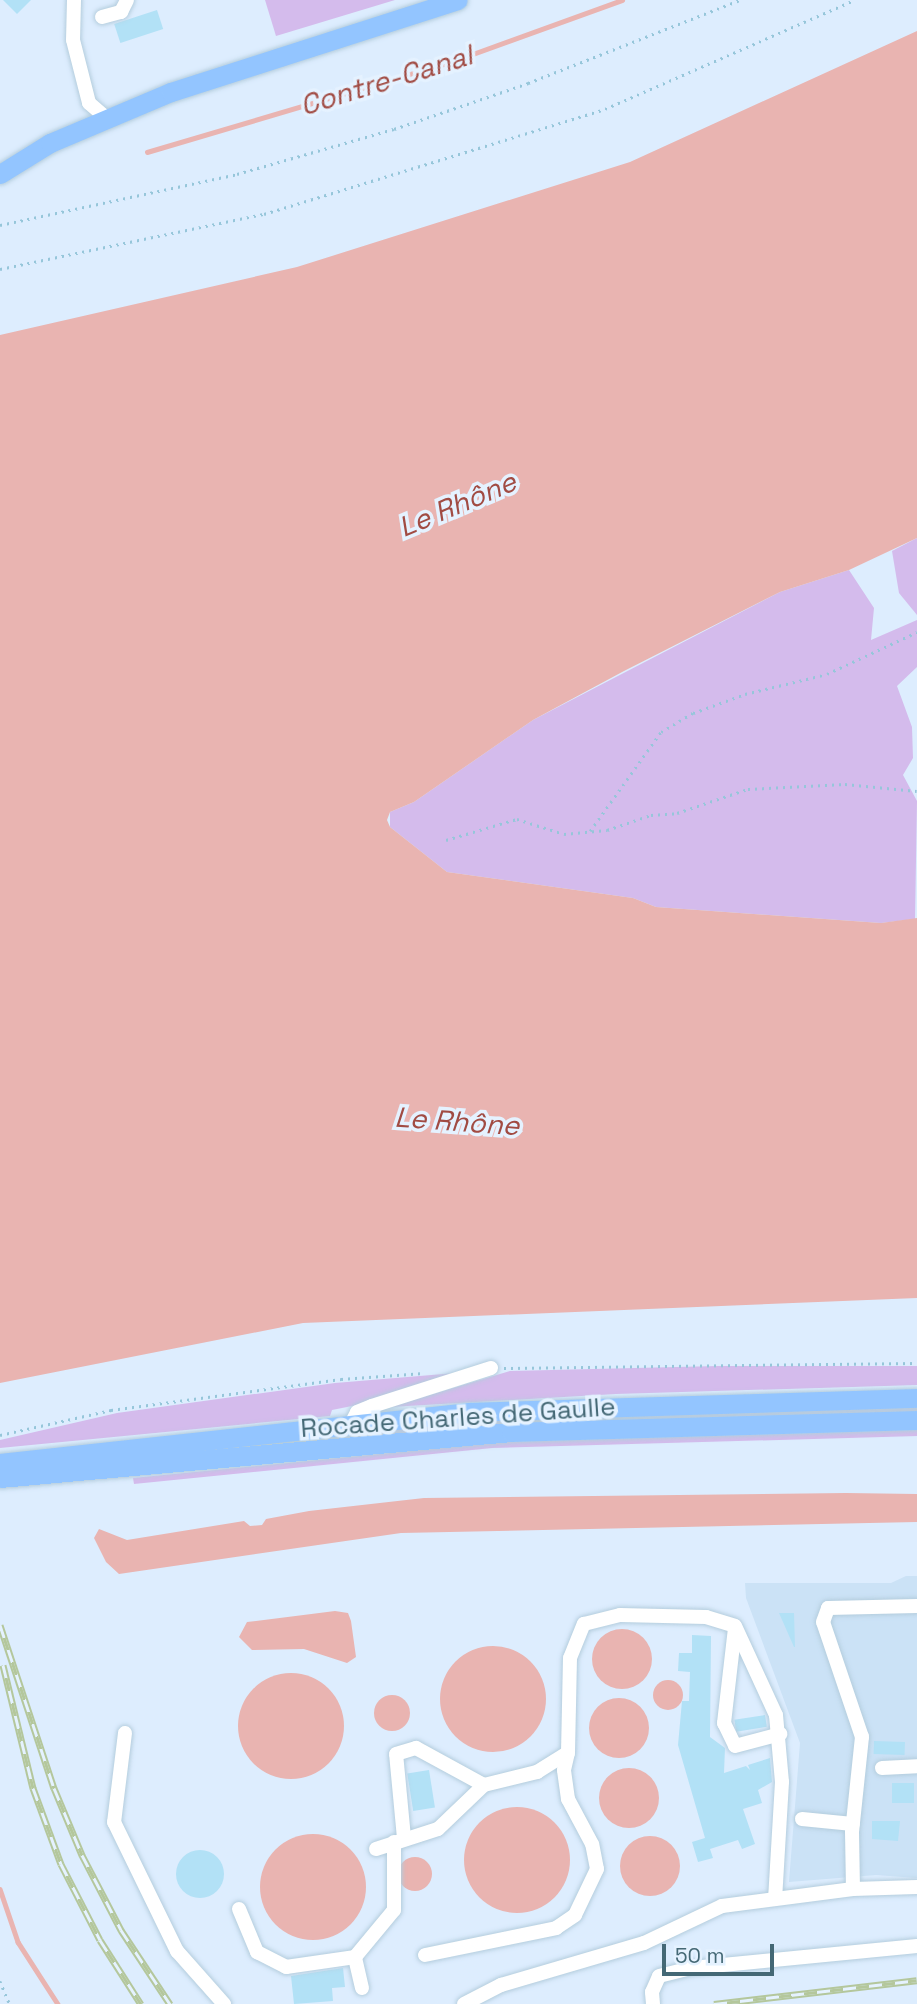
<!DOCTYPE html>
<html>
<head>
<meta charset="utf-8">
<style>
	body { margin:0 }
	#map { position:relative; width:917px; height:2004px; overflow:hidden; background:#ddedfe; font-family:"Space Grotesk",sans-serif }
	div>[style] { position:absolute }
	.residential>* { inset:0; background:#cbe2f6 }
	.green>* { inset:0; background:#d4bbec }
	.water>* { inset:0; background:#e9b4b1 }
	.round { border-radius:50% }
	.stream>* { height:4.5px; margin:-2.25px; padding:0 2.25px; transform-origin:2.25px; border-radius:2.25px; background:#e9b4b1 }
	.building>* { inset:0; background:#b2e1f6; transform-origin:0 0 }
	.path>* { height:2.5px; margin-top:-1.25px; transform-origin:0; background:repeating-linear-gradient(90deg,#96c6da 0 2px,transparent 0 7px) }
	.roads { filter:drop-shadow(0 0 2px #b4cddd) drop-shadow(0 0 2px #b4cddd) }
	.minor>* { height:14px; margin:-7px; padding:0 7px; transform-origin:7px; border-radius:7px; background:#fff }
	.major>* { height:19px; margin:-9.5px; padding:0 9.5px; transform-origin:9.5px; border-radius:9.5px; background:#93c5ff }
	.rail>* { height:7px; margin-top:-3.5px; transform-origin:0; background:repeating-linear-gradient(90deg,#e5f2ff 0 13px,#b4c79c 0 26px); box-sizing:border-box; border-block:2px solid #b4c79c }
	span { translate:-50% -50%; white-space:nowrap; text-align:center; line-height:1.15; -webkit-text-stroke:7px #e5f2ff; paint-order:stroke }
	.street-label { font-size:26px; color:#446875 }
	.water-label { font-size:28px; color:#a14b43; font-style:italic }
	.scale { position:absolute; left:662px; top:1944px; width:112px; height:32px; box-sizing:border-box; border:4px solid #446875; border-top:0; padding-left:9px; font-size:21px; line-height:24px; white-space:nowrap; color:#446875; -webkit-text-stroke:5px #e5f2ff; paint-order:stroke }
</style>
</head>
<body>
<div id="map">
	<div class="residential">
		<i style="clip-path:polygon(906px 1576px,917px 1576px,917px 1878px,876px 1875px,789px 1882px,800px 1743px,746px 1598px,745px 1583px,891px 1583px)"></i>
	</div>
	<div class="green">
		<i style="clip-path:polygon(265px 0,395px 0,276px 36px)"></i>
		<i style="clip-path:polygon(917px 538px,917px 615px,899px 593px,892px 551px)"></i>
		<i style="clip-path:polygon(849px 570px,874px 608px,871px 640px,917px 620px,917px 667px,897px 686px,912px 727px,913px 758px,903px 775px,917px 801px,915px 919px,881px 923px,656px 907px,633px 898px,447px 872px,390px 827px,390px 812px,414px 802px,533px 720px,780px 592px)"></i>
		<i style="clip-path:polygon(718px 1366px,917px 1366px,917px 1385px,616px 1394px,390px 1407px,510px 1371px)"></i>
		<i style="clip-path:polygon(468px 1372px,392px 1398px,332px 1410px,330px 1416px,0 1448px,0 1440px,117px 1413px,335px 1383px)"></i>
		<i style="clip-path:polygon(917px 1407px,917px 1412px,346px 1439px,122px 1456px,482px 1418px)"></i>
		<i style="clip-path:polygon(917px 1430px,917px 1436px,492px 1448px,134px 1484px,133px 1478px,503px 1442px)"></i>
	</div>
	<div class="water">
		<i style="clip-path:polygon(917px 31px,917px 538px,849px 570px,780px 592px,624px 671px,533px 720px,414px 802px,390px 812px,387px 820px,390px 827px,447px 872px,633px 898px,656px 907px,881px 923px,917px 918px,917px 1298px,303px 1323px,0 1383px,0 335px,297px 267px,630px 162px)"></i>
		<i style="clip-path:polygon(846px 1493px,917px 1494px,917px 1522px,401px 1533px,119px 1574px,106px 1562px,94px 1538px,99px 1529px,127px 1540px,244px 1521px,250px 1526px,262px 1525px,266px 1519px,309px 1511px,424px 1498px)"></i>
		<i style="clip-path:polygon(335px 1611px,348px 1613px,351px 1621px,356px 1657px,347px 1663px,304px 1649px,252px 1650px,239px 1637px,247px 1622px)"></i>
		<i class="round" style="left:592px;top:1629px;width:60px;height:60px"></i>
		<i class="round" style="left:440px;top:1646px;width:106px;height:106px"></i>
		<i class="round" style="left:238px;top:1673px;width:106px;height:106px"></i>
		<i class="round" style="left:653px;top:1680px;width:30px;height:30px"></i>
		<i class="round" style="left:374px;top:1695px;width:36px;height:36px"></i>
		<i class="round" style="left:589px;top:1698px;width:60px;height:60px"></i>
		<i class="round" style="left:599px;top:1768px;width:60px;height:60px"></i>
		<i class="round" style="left:464px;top:1807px;width:106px;height:106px"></i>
		<i class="round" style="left:260px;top:1834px;width:106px;height:106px"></i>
		<i class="round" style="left:620px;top:1836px;width:60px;height:60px"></i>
		<i class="round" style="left:398px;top:1857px;width:34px;height:34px"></i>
	</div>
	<div class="stream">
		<i style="left:147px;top:152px;width:314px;rotate:-16.5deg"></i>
		<i style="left:448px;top:63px;width:185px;rotate:-19.9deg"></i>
		<i style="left:0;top:1889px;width:56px;rotate:71.2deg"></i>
		<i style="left:18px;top:1942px;width:74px;rotate:57.2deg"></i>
	</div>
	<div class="building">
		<i style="clip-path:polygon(3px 0,31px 0,17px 14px)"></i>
		<i style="left:157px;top:10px;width:20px;height:45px;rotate:72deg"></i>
		<i style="clip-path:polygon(779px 1613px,794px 1613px,795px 1647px,794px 1647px)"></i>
		<i style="clip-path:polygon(692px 1635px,711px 1636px,710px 1737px,725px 1748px,724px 1773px,746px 1766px,750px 1770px,748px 1765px,770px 1758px,772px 1782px,758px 1790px,762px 1803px,743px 1809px,755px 1844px,742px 1849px,738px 1840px,710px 1849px,713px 1858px,698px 1862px,692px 1842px,705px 1838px,678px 1745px,682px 1701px,689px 1701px,690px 1672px,678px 1671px,679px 1653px,692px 1653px)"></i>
		<i style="left:765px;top:1715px;width:12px;height:31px;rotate:81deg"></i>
		<i style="left:874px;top:1741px;width:31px;height:13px;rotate:2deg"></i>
		<i style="left:429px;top:1770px;width:38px;height:22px;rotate:81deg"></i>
		<i style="left:892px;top:1783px;width:22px;height:20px"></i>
		<i style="clip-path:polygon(872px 1821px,900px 1821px,898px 1841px,872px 1839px)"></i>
		<i class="round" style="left:176px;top:1850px;width:48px;height:48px"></i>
		<i style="clip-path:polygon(343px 1968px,345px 1987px,332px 1988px,333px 2001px,294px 2004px,291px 1976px)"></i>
	</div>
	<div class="path">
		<i style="left:0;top:225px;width:242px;rotate:-12.1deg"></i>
		<i style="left:237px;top:174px;width:163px;rotate:-16deg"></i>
		<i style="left:394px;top:129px;width:142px;rotate:-18.9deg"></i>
		<i style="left:528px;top:83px;width:228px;rotate:-21.4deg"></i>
		<i style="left:0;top:269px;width:270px;rotate:-11.8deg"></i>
		<i style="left:264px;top:214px;width:357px;rotate:-17.1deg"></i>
		<i style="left:605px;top:109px;width:272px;rotate:-23.6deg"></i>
		<i style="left:590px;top:831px;width:122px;rotate:-54.4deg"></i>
		<i style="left:661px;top:732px;width:37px;rotate:-31deg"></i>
		<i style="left:693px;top:713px;width:55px;rotate:-20.1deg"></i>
		<i style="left:745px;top:694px;width:84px;rotate:-13.7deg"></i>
		<i style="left:827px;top:674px;width:99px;rotate:-25deg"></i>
		<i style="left:446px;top:840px;width:74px;rotate:-16.5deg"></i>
		<i style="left:517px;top:819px;width:49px;rotate:17.7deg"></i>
		<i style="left:564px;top:834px;width:43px;rotate:-5.3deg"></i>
		<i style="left:607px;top:830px;width:46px;rotate:-18.8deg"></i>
		<i style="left:651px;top:815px;width:26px;rotate:-4deg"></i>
		<i style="left:677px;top:813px;width:75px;rotate:-18.7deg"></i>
		<i style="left:748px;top:789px;width:97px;rotate:-3deg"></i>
		<i style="left:845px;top:784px;width:72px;rotate:5.6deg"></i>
		<i style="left:504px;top:1368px;width:413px;rotate:-0.7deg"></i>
		<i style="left:0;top:1435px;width:114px;rotate:-12.7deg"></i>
		<i style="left:111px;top:1410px;width:232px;rotate:-7.7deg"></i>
		<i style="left:341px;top:1379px;width:83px;rotate:-4.1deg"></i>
		<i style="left:0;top:1981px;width:25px;rotate:67deg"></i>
	</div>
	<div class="roads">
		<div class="minor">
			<i style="left:74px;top:0;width:40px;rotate:91.4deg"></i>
			<i style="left:73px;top:40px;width:65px;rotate:75.7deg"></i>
			<i style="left:89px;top:103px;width:23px;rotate:41deg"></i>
			<i style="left:102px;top:17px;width:20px;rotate:-15deg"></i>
			<i style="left:121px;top:12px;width:13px;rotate:-63deg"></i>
			<i style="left:351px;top:1424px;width:13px;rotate:-63deg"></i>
			<i style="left:357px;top:1412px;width:16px;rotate:-22deg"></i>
			<i style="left:372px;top:1406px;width:125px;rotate:-17.7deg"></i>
			<i style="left:735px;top:1628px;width:96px;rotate:96.6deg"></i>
			<i style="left:724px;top:1723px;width:25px;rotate:64deg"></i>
			<i style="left:735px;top:1746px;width:47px;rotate:-14.9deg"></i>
			<i style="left:125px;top:1733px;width:90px;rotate:97deg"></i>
			<i style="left:114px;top:1822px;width:144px;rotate:64deg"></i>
			<i style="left:177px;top:1951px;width:71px;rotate:48.4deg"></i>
			<i style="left:882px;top:1768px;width:35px;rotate:-3deg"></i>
			<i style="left:802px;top:1819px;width:51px;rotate:5.6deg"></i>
			<i style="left:404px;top:1838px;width:84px;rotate:-95.4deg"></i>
			<i style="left:396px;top:1754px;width:21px;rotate:-17deg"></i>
			<i style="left:416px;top:1748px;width:77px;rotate:28.6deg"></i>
			<i style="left:376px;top:1849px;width:65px;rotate:-17.9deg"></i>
			<i style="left:438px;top:1829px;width:64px;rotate:-43.7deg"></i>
			<i style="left:484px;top:1785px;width:55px;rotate:-13.8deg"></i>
			<i style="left:537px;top:1772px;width:36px;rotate:-32deg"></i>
			<i style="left:568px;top:1753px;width:95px;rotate:-88.8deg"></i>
			<i style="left:570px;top:1658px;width:37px;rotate:-68deg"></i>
			<i style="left:584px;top:1624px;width:37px;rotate:-14deg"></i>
			<i style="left:620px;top:1615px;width:86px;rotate:1.3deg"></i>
			<i style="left:706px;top:1617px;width:30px;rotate:17deg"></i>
			<i style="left:735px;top:1626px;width:98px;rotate:65.3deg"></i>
			<i style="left:776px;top:1715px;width:67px;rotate:84.9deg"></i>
			<i style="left:782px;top:1782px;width:117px;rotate:93.4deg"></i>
			<i style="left:853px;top:1889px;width:57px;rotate:-91deg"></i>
			<i style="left:852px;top:1832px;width:96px;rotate:-84deg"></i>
			<i style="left:862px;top:1737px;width:121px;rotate:-108.7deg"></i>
			<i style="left:823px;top:1622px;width:15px;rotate:-70deg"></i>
			<i style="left:828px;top:1608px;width:89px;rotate:-1.3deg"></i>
			<i style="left:239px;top:1909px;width:47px;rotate:67.3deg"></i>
			<i style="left:257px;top:1952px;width:33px;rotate:27deg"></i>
			<i style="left:286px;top:1967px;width:70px;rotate:-8.2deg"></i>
			<i style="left:425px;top:1955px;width:134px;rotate:-11.6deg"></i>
			<i style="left:556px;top:1928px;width:23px;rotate:-34deg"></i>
			<i style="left:575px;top:1915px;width:51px;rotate:-64.4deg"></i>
			<i style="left:597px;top:1869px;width:25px;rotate:-101deg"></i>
			<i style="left:592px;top:1844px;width:51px;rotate:-118.1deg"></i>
			<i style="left:568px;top:1799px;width:29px;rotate:-98deg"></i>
			<i style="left:564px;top:1770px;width:17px;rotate:-77deg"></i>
			<i style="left:362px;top:1988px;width:32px;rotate:-103deg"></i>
			<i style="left:355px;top:1957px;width:61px;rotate:-50.3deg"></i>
			<i style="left:394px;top:1910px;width:68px;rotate:-90deg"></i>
			<i style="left:464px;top:2004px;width:42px;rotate:-27.2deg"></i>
			<i style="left:501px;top:1985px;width:149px;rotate:-16.4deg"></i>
			<i style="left:644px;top:1943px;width:86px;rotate:-25.4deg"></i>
			<i style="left:722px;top:1906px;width:132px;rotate:-7.4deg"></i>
			<i style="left:853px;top:1889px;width:64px;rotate:-1.8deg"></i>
			<i style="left:653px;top:2004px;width:12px;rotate:-95deg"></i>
			<i style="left:652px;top:1992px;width:17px;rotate:-66deg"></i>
			<i style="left:659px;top:1976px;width:34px;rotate:-14deg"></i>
			<i style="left:692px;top:1968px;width:226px;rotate:-5.6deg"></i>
		</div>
		<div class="major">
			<i style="left:0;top:174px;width:59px;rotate:-31.8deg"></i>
			<i style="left:50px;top:143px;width:131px;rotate:-22.9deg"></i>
			<i style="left:171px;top:92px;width:301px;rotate:-17.8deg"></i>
			<i style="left:0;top:1463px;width:472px;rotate:-6.2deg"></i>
			<i style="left:469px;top:1412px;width:448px;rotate:-1.8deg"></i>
			<i style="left:0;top:1478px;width:513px;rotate:-5.14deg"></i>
			<i style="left:511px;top:1432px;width:406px;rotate:-1.7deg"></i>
		</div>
	</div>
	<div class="rail">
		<i style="left:0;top:1625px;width:172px;rotate:71.7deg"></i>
		<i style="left:54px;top:1788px;width:73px;rotate:67.3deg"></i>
		<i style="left:82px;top:1855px;width:85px;rotate:62.5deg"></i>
		<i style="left:121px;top:1930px;width:89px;rotate:56.5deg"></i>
		<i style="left:3px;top:1665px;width:127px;rotate:76.3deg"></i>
		<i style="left:33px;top:1788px;width:81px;rotate:69.8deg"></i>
		<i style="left:61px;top:1864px;width:85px;rotate:62.8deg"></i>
		<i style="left:100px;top:1940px;width:76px;rotate:57.4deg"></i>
		<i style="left:714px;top:2004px;width:204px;rotate:-6.7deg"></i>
	</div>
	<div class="street-label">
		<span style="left:458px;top:1418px;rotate:-4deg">Rocade Charles de Gaulle</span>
	</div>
	<div class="water-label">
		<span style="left:386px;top:80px;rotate:-17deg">Contre-Canal</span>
		<span style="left:457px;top:504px;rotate:-23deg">Le Rhône</span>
		<span style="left:457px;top:1121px;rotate:4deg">Le Rhône</span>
	</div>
	<div class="scale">50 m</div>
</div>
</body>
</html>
